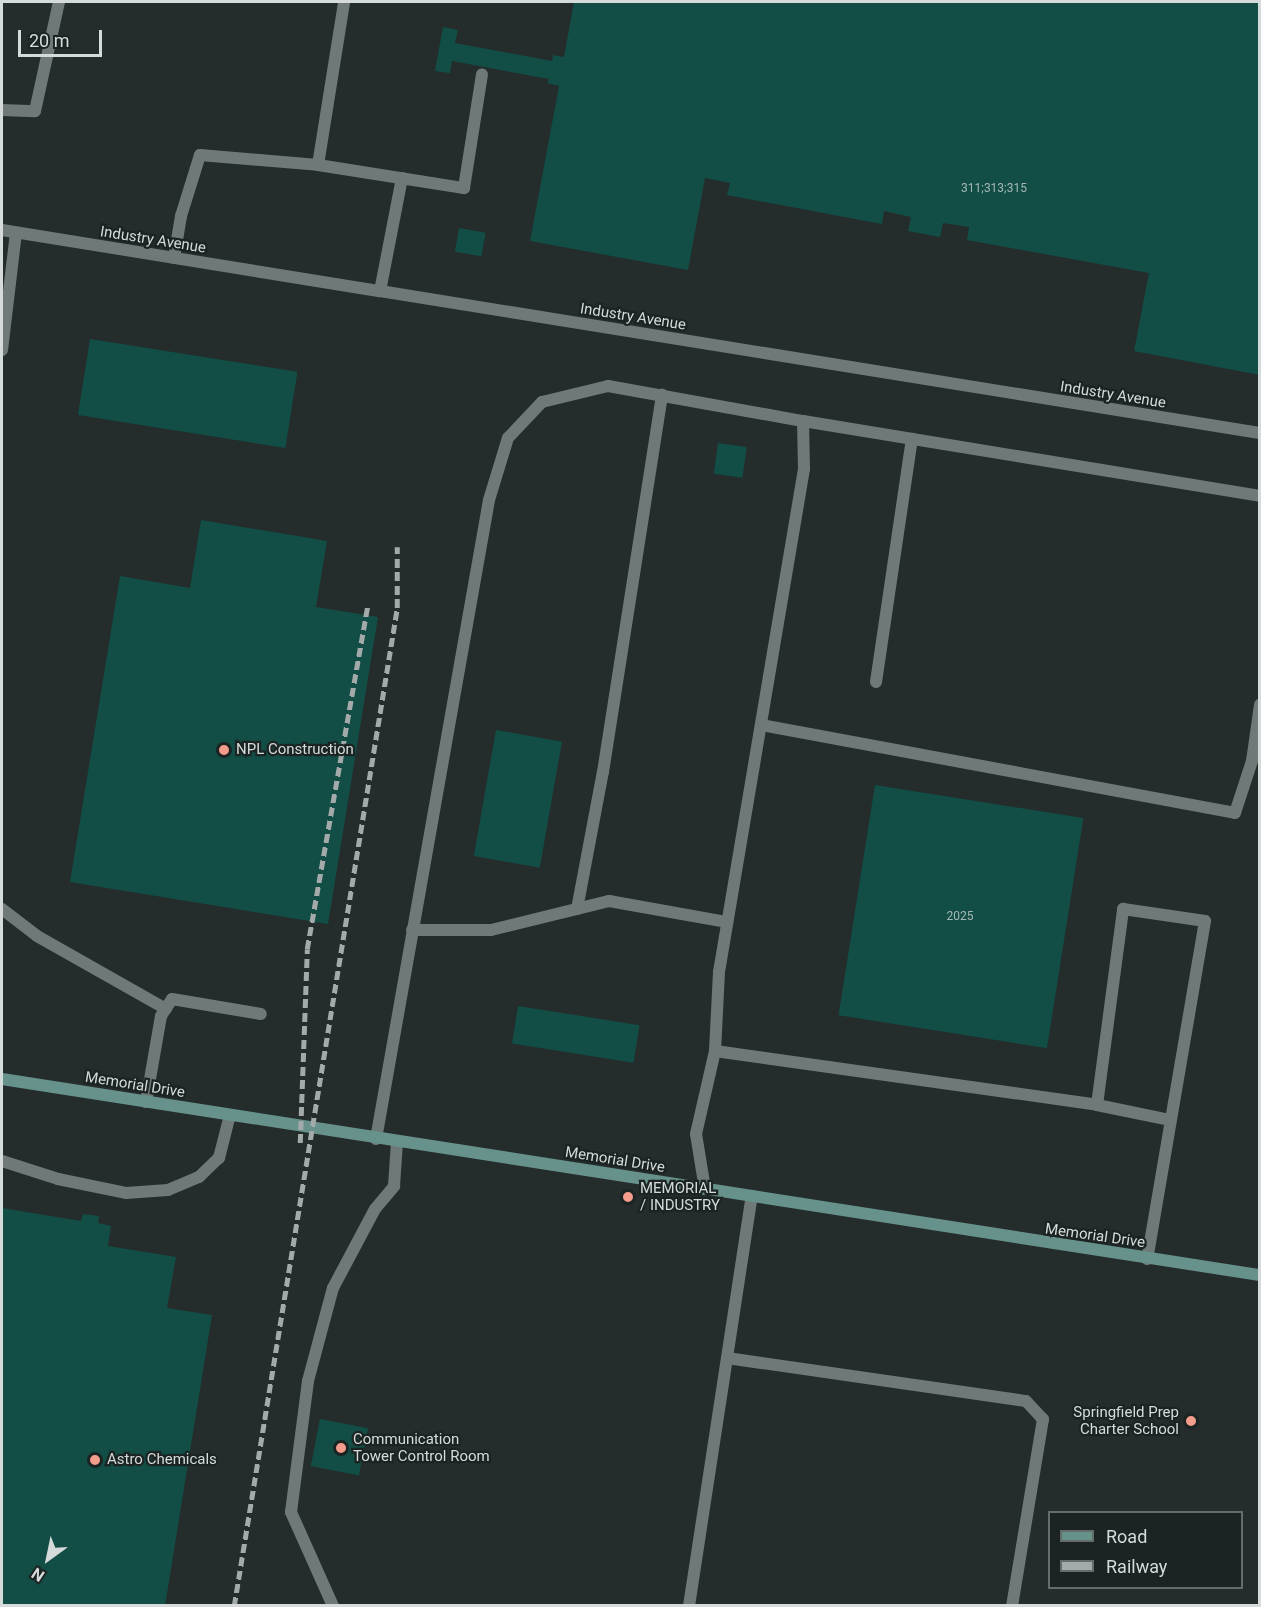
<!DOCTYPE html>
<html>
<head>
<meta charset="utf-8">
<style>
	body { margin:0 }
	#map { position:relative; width:1261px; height:1607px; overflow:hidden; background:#242d2c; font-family:Roboto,sans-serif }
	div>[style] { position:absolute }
	.building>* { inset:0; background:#124e46; transform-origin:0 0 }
	.lane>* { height:12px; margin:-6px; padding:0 6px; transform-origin:6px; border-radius:6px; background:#6f7a78 }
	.street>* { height:12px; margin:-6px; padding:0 6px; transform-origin:6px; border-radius:6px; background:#6f7a78 }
	.secondary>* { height:12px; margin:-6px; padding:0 6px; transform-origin:6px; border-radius:6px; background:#67928c }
	.rail>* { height:4.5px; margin-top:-2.25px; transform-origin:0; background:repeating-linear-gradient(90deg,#a3aaa9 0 9px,transparent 0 13.5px) }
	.dots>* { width:16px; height:16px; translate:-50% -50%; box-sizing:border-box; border:3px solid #1b2422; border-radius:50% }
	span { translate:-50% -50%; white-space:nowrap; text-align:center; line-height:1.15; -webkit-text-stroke:4.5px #1b2422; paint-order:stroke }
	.number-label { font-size:12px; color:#a4b8b5 }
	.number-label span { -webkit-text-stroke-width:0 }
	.street-label { font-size:15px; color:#d5dbda }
	.poi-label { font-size:15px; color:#d5dbda }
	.left { translate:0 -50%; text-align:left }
	.right { translate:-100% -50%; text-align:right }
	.frame { position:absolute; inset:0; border:3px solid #d5dbda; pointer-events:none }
	.legend { position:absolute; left:1048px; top:1511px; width:195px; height:78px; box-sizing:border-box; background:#1b2422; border:2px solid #656d6c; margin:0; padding:8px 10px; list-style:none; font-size:18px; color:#d5dbda }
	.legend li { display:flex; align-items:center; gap:12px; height:30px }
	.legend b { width:30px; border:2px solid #656d6c }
	.north { position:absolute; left:18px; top:1529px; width:60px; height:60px; -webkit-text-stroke:4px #1b2422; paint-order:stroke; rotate:213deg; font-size:16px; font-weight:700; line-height:24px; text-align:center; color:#d5dbda }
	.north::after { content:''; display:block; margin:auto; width:21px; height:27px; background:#d5dbda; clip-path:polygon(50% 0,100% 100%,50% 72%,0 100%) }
	.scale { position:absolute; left:18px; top:30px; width:84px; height:27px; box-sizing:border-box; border:3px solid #d5dbda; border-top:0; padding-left:8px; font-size:18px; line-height:21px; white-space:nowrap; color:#d5dbda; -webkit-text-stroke:4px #1b2422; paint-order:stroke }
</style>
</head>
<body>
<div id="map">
	<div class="building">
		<i style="clip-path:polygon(574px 2px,1260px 2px,1260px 375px,1134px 351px,1149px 273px,967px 240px,969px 227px,943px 223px,940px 237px,908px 231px,911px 217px,884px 211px,882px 224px,727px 195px,730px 183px,705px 178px,688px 270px,530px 241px,559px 86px,547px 83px,549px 79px,452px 61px,450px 73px,435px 71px,443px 27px,458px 30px,455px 43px,552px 61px,553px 55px,564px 57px)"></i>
		<i style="left:459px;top:228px;width:27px;height:24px;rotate:10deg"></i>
		<i style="left:90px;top:339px;width:210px;height:77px;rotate:9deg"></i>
		<i style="left:718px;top:443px;width:29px;height:31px;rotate:8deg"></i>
		<i style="clip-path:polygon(201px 520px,327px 541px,316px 607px,378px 617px,328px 924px,70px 882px,120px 576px,190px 588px)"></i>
		<i style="left:496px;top:730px;width:67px;height:128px;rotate:10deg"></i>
		<i style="left:875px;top:785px;width:211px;height:233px;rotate:9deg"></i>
		<i style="left:518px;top:1006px;width:123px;height:38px;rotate:9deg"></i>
		<i style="clip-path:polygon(2px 1208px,81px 1221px,83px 1214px,99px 1216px,98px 1223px,111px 1226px,108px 1246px,176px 1257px,167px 1308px,212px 1315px,165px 1606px,2px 1606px)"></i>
		<i style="left:320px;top:1419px;width:49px;height:48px;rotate:11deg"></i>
	</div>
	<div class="lane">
		<i style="left:2px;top:110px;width:33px;rotate:2deg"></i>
		<i style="left:35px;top:111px;width:112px;rotate:-77.6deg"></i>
		<i style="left:318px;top:165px;width:165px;rotate:-80.9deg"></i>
		<i style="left:402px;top:178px;width:115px;rotate:101deg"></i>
		<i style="left:380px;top:291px;width:891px;rotate:9.17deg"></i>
		<i style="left:174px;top:258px;width:43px;rotate:-80.5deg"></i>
		<i style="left:181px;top:216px;width:64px;rotate:-72.7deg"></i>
		<i style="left:200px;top:155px;width:118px;rotate:4.8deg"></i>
		<i style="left:318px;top:165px;width:148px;rotate:9deg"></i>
		<i style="left:464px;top:188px;width:115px;rotate:-81deg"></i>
		<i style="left:2px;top:350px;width:118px;rotate:-83.2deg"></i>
		<i style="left:803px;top:421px;width:463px;rotate:9.3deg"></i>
		<i style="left:876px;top:682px;width:246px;rotate:-81.6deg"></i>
		<i style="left:761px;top:725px;width:482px;rotate:10.5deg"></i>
		<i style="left:1235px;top:813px;width:55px;rotate:-71.9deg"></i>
		<i style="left:1252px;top:761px;width:57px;rotate:-81.9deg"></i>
		<i style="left:2px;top:909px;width:44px;rotate:37.6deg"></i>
		<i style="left:37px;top:936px;width:148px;rotate:29.5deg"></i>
		<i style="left:577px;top:909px;width:139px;rotate:-79.3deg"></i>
		<i style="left:603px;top:772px;width:382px;rotate:-81.1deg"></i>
		<i style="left:412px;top:930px;width:79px"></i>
		<i style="left:491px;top:930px;width:122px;rotate:-13.8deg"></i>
		<i style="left:609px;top:901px;width:120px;rotate:10.1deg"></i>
		<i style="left:715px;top:1051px;width:386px;rotate:8deg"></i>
		<i style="left:1097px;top:1105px;width:75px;rotate:11.6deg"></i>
		<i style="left:146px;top:1102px;width:87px;rotate:-80.1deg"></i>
		<i style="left:161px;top:1016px;width:20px;rotate:-57deg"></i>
		<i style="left:172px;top:999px;width:90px;rotate:9.6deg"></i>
		<i style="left:1097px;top:1105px;width:198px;rotate:-82.4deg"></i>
		<i style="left:1123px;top:909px;width:83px;rotate:8.3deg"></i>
		<i style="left:1205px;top:921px;width:343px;rotate:99.7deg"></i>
		<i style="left:376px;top:1139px;width:649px;rotate:-79.97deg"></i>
		<i style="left:489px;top:500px;width:65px;rotate:-73deg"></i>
		<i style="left:508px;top:438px;width:50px;rotate:-46.6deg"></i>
		<i style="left:542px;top:402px;width:68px;rotate:-13.6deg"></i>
		<i style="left:608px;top:386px;width:198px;rotate:10.2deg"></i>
		<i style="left:803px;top:421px;width:48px;rotate:88.8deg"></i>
		<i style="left:804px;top:469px;width:510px;rotate:99.59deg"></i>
		<i style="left:719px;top:972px;width:79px;rotate:92.9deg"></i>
		<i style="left:715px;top:1051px;width:85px;rotate:102.9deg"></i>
		<i style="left:696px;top:1134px;width:56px;rotate:80.7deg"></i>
		<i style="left:2px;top:1161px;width:59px;rotate:17.8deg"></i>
		<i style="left:58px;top:1179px;width:69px;rotate:11.6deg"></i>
		<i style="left:126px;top:1193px;width:42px;rotate:-4.1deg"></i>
		<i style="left:168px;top:1190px;width:34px;rotate:-23deg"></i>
		<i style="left:199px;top:1177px;width:28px;rotate:-44deg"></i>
		<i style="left:219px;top:1158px;width:44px;rotate:-75.7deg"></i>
		<i style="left:727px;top:1358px;width:302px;rotate:8.2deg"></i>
		<i style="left:1026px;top:1401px;width:25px;rotate:47deg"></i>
		<i style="left:1043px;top:1419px;width:190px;rotate:99.4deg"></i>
		<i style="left:333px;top:1606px;width:103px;rotate:-114.1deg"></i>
		<i style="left:291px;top:1512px;width:132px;rotate:-82.6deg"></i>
		<i style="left:308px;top:1381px;width:96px;rotate:-75deg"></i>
		<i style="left:333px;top:1288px;width:89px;rotate:-62deg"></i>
		<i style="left:375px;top:1209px;width:30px;rotate:-50deg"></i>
		<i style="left:394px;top:1186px;width:44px;rotate:-86.1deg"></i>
		<i style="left:689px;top:1606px;width:415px;rotate:-81.3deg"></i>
	</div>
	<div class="street">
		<i style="left:2px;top:230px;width:383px;rotate:9.2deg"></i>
	</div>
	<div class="secondary">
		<i style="left:2px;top:1079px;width:1273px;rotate:8.86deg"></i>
	</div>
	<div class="rail">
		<i style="left:300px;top:1143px;width:194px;rotate:-87.9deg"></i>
		<i style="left:307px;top:949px;width:350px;rotate:-80deg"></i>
		<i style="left:234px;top:1606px;width:1011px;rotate:-80.72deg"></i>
		<i style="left:397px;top:608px;width:61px;rotate:-90deg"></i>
	</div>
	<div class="dots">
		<i style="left:224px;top:750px;background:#f49d8d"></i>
		<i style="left:628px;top:1197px;background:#f49d8d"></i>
		<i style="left:1191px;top:1421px;background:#f49d8d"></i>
		<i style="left:341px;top:1448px;background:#f49d8d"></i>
		<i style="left:95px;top:1460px;background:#f49d8d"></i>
	</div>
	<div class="number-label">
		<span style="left:994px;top:189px">311;313;315</span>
		<span style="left:960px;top:917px">2025</span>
	</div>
	<div class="street-label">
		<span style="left:153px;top:240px;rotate:9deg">Industry Avenue</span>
		<span style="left:633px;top:317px;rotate:9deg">Industry Avenue</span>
		<span style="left:1113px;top:395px;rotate:9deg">Industry Avenue</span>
		<span style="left:135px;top:1085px;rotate:9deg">Memorial Drive</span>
		<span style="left:615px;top:1160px;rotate:9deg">Memorial Drive</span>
		<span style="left:1095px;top:1236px;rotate:8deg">Memorial Drive</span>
	</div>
	<div class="poi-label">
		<span class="left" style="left:236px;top:750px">NPL Construction</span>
		<span class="left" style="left:640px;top:1197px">MEMORIAL<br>/ INDUSTRY</span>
		<span class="right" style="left:1179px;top:1421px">Springfield Prep<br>Charter School</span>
		<span class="left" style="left:353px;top:1448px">Communication<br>Tower Control Room</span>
		<span class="left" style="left:107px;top:1460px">Astro Chemicals</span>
	</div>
	<div class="frame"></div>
	<ul class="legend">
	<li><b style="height:8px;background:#67928c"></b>Road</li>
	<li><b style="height:8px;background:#a3aaa9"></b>Railway</li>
	</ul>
	<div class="north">N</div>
	<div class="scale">20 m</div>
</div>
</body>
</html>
